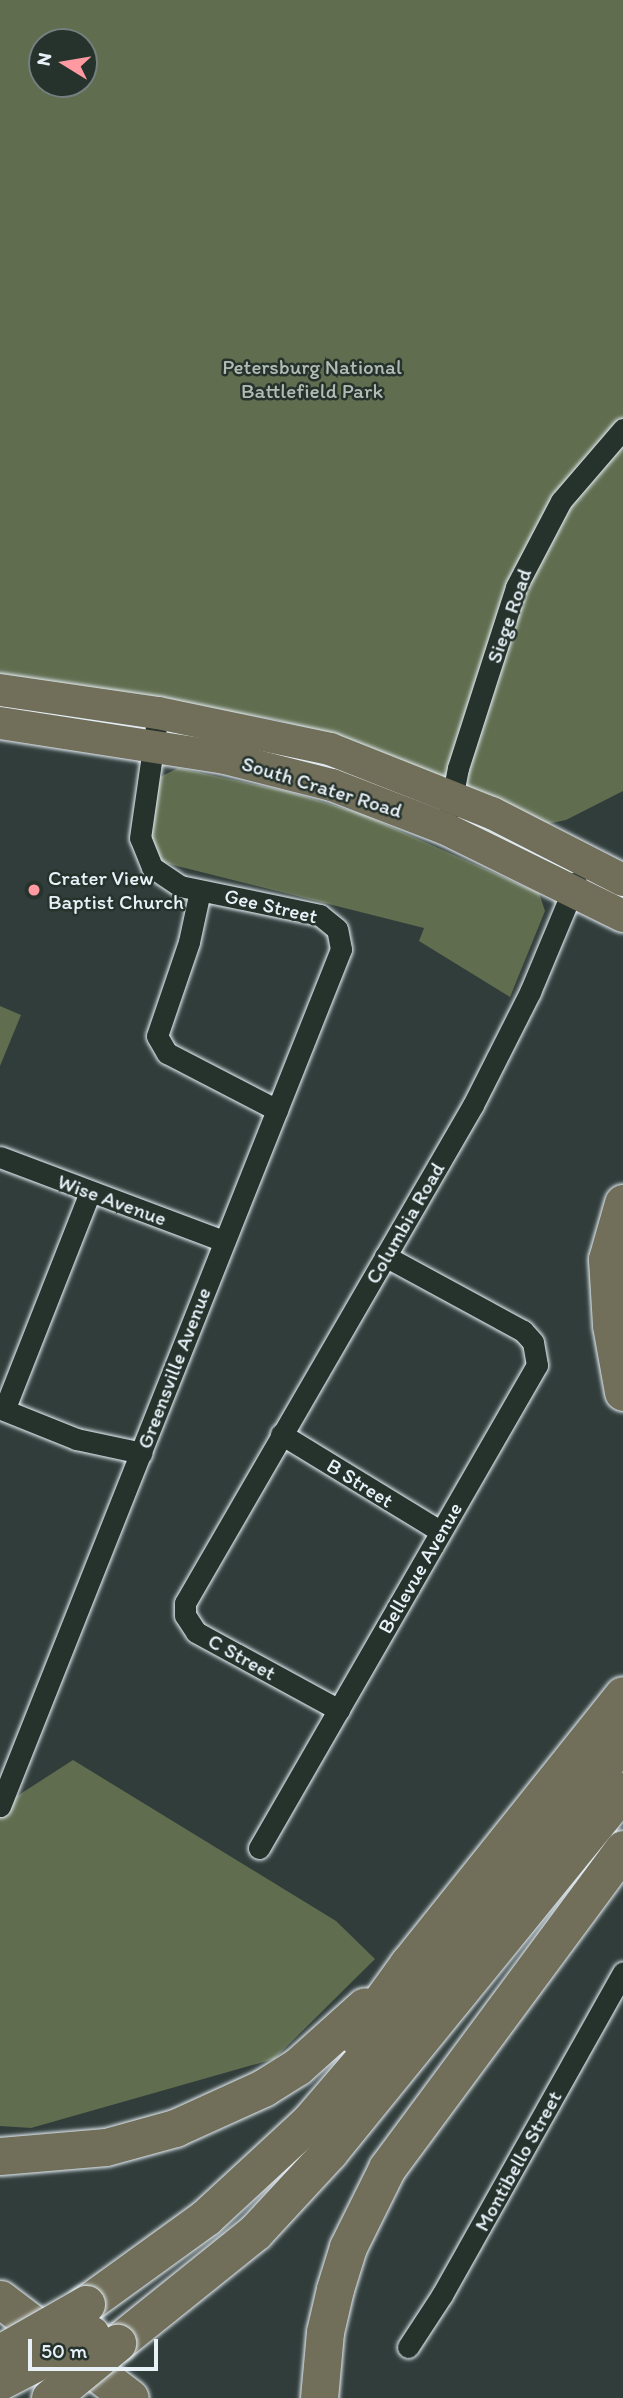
<!DOCTYPE html>
<html>
<head>
<meta charset="utf-8">
<style>
	body { margin:0 }
	#map { position:relative; width:623px; height:2398px; overflow:hidden; background:#313d3b; font-family:Itim,sans-serif }
	div>[style] { position:absolute }
	.green>* { inset:0; background:#606d4f }
	.roads { filter:drop-shadow(0 0 2px #e8f1f8) drop-shadow(0 0 2px #e8f1f8) }
	.street>* { height:21px; margin:-10.5px; padding:0 10.5px; transform-origin:10.5px; border-radius:10.5px; background:#26332d }
	.primary>* { height:32px; margin:-16px; padding:0 16px; transform-origin:16px; border-radius:16px; background:#716e59 }
	.highway>* { height:37px; margin:-18.5px; padding:0 18.5px; transform-origin:18.5px; border-radius:18.5px; background:#716e59 }
	.bridges { filter:drop-shadow(0 0 2px #e8f1f8) drop-shadow(0 0 2px #e8f1f8) }
	.highway-bridge>* { height:37px; margin:-18.5px; padding:0 18.5px; transform-origin:18.5px; border-radius:18.5px; background:#716e59 }
	.dots>* { width:19px; height:19px; translate:-50% -50%; box-sizing:border-box; border:4px solid #26332d; border-radius:50% }
	span { translate:-50% -50%; white-space:nowrap; text-align:center; line-height:1.15; -webkit-text-stroke:5px #26332d; paint-order:stroke }
	.park-label { font-size:21px; color:#b2bcb4 }
	.street-label { font-size:21px; color:#e8f1f8 }
	.poi-label { font-size:21px; color:#e8f1f8 }
	.left { translate:0 -50%; text-align:left }
	.north { position:absolute; left:28px; top:28px; width:70px; height:70px; box-sizing:border-box; background:#26332d; border:2px solid #747f7e; border-radius:50%; rotate:281deg; font-size:19px; font-weight:700; line-height:28px; text-align:center; color:#e8f1f8 }
	.north::after { content:''; display:block; margin:auto; width:24px; height:32px; background:#ff9aa2; clip-path:polygon(50% 0,100% 100%,50% 72%,0 100%) }
	.scale { position:absolute; left:28px; top:2339px; width:130px; height:32px; box-sizing:border-box; border:4px solid #e8f1f8; border-top:0; padding-left:9px; font-size:21px; line-height:24px; white-space:nowrap; color:#e8f1f8; -webkit-text-stroke:5px #26332d; paint-order:stroke }
</style>
</head>
<body>
<div id="map">
	<div class="green">
		<i style="clip-path:polygon(evenodd,0 0,623px 0,623px 791px,566px 820px,547px 824px,380px 752px,277px 720px,0 674px,0 0,42px 42px,84px 42px,84px 84px,42px 84px,42px 42px)"></i>
		<i style="clip-path:polygon(178px 768px,290px 792px,362px 814px,539px 893px,545px 911px,510px 997px,419px 941px,424px 928px,149px 859px,158px 778px)"></i>
		<i style="clip-path:polygon(0 1006px,21px 1015px,0 1066px)"></i>
		<i style="clip-path:polygon(73px 1760px,336px 1921px,375px 1959px,274px 2059px,31px 2128px,0 2126px,0 1807px)"></i>
	</div>
	<div class="roads">
		<div class="street">
			<i style="left:450px;top:809px;width:42px;rotate:-79deg"></i>
			<i style="left:458px;top:768px;width:190px;rotate:-72.2deg"></i>
			<i style="left:516px;top:587px;width:97px;rotate:-62.4deg"></i>
			<i style="left:561px;top:501px;width:95px;rotate:-49.3deg"></i>
			<i style="left:200px;top:891px;width:52px;rotate:102.2deg"></i>
			<i style="left:189px;top:942px;width:99px;rotate:108.8deg"></i>
			<i style="left:157px;top:1036px;width:20px;rotate:60deg"></i>
			<i style="left:167px;top:1053px;width:124px;rotate:27.4deg"></i>
			<i style="left:0;top:1157px;width:239px;rotate:20.6deg"></i>
			<i style="left:90px;top:1192px;width:234px;rotate:111.5deg"></i>
			<i style="left:4px;top:1410px;width:78px;rotate:21.9deg"></i>
			<i style="left:76px;top:1439px;width:67px;rotate:12deg"></i>
			<i style="left:281px;top:1434px;width:186px;rotate:31.4deg"></i>
			<i style="left:339px;top:1710px;width:163px;rotate:-151.4deg"></i>
			<i style="left:196px;top:1632px;width:20px;rotate:-123deg"></i>
			<i style="left:185px;top:1615px;width:12px;rotate:-90deg"></i>
			<i style="left:185px;top:1603px;width:575px;rotate:-59.96deg"></i>
			<i style="left:473px;top:1105px;width:127px;rotate:-63.2deg"></i>
			<i style="left:530px;top:992px;width:119px;rotate:-67.3deg"></i>
			<i style="left:0;top:1806px;width:922px;rotate:-68.3deg"></i>
			<i style="left:341px;top:949px;width:20px;rotate:-101deg"></i>
			<i style="left:337px;top:929px;width:22px;rotate:-141deg"></i>
			<i style="left:320px;top:915px;width:143px;rotate:-168.3deg"></i>
			<i style="left:180px;top:886px;width:34px;rotate:-146deg"></i>
			<i style="left:152px;top:867px;width:31px;rotate:-112deg"></i>
			<i style="left:140px;top:838px;width:126px;rotate:-81.8deg"></i>
			<i style="left:259px;top:1848px;width:557px;rotate:-60.08deg"></i>
			<i style="left:537px;top:1365px;width:23px;rotate:-100deg"></i>
			<i style="left:533px;top:1342px;width:15px;rotate:-132deg"></i>
			<i style="left:523px;top:1331px;width:157px;rotate:-151.5deg"></i>
			<i style="left:408px;top:2347px;width:62px;rotate:-56.8deg"></i>
			<i style="left:442px;top:2295px;width:370px;rotate:-60.7deg"></i>
		</div>
		<div class="primary">
			<i style="left:0;top:690px;width:160px;rotate:8.3deg"></i>
			<i style="left:158px;top:713px;width:176px;rotate:11.8deg"></i>
			<i style="left:330px;top:749px;width:174px;rotate:21.6deg"></i>
			<i style="left:492px;top:813px;width:147px;rotate:27.1deg"></i>
			<i style="left:0;top:723px;width:228px;rotate:8.8deg"></i>
			<i style="left:225px;top:758px;width:110px;rotate:14.2deg"></i>
			<i style="left:332px;top:785px;width:122px;rotate:21.1deg"></i>
			<i style="left:446px;top:829px;width:197px;rotate:26.2deg"></i>
		</div>
		<div class="highway">
			<i style="left:623px;top:1203px;width:58px;rotate:105.9deg"></i>
			<i style="left:607px;top:1259px;width:66px;rotate:86.5deg"></i>
			<i style="left:611px;top:1325px;width:68px;rotate:79.8deg"></i>
			<i style="left:356px;top:2036px;width:89px;rotate:-54.2deg"></i>
			<i style="left:408px;top:1964px;width:344px;rotate:-51.4deg"></i>
			<i style="left:0;top:2156px;width:106px;rotate:-4.9deg"></i>
			<i style="left:106px;top:2147px;width:72px;rotate:-15.4deg"></i>
			<i style="left:175px;top:2128px;width:97px;rotate:-24.4deg"></i>
			<i style="left:263px;top:2088px;width:40px;rotate:-32deg"></i>
			<i style="left:297px;top:2067px;width:91px;rotate:-41.9deg"></i>
			<i style="left:0;top:2299px;width:163px;rotate:37.3deg"></i>
			<i style="left:86px;top:2304px;width:148px;rotate:-35.9deg"></i>
			<i style="left:206px;top:2217px;width:139px;rotate:-42.7deg"></i>
			<i style="left:308px;top:2123px;width:210px;rotate:-49.3deg"></i>
			<i style="left:445px;top:1964px;width:286px;rotate:-51.5deg"></i>
			<i style="left:117px;top:2343px;width:177px;rotate:-38.8deg"></i>
			<i style="left:255px;top:2232px;width:109px;rotate:-47.2deg"></i>
			<i style="left:329px;top:2152px;width:466px;rotate:-50.9deg"></i>
			<i style="left:319px;top:2398px;width:66px;rotate:-84.8deg"></i>
			<i style="left:325px;top:2332px;width:44px;rotate:-76.9deg"></i>
			<i style="left:335px;top:2289px;width:44px;rotate:-72.8deg"></i>
			<i style="left:348px;top:2247px;width:88px;rotate:-63.7deg"></i>
			<i style="left:387px;top:2168px;width:397px;rotate:-53.5deg"></i>
		</div>
	</div>
	<div class="bridges">
		<div class="highway-bridge">
			<i style="left:0;top:2353px;width:99px;rotate:-29.7deg"></i>
			<i style="left:0;top:2381px;width:102px;rotate:-27.3deg"></i>
			<i style="left:50px;top:2398px;width:87px;rotate:-39.4deg"></i>
		</div>
	</div>
	<div class="dots">
		<i style="left:34px;top:890px;background:#ff9aa2"></i>
	</div>
	<div class="park-label">
		<span style="left:312px;top:379px">Petersburg National<br>Battlefield Park</span>
	</div>
	<div class="street-label">
		<span style="left:509px;top:616px;rotate:-71deg">Siege Road</span>
		<span style="left:322px;top:787px;rotate:17deg">South Crater Road</span>
		<span style="left:271px;top:906px;rotate:13deg">Gee Street</span>
		<span style="left:112px;top:1200px;rotate:20deg">Wise Avenue</span>
		<span style="left:405px;top:1223px;rotate:-60deg">Columbia Road</span>
		<span style="left:174px;top:1368px;rotate:-69deg">Greensville Avenue</span>
		<span style="left:360px;top:1483px;rotate:32deg">B Street</span>
		<span style="left:420px;top:1568px;rotate:-60deg">Bellevue Avenue</span>
		<span style="left:242px;top:1657px;rotate:29deg">C Street</span>
		<span style="left:518px;top:2161px;rotate:-61deg">Montibello Street</span>
	</div>
	<div class="poi-label">
		<span class="left" style="left:48px;top:890px">Crater View<br>Baptist Church</span>
	</div>
	<div class="north">N</div>
	<div class="scale">50 m</div>
</div>
</body>
</html>
